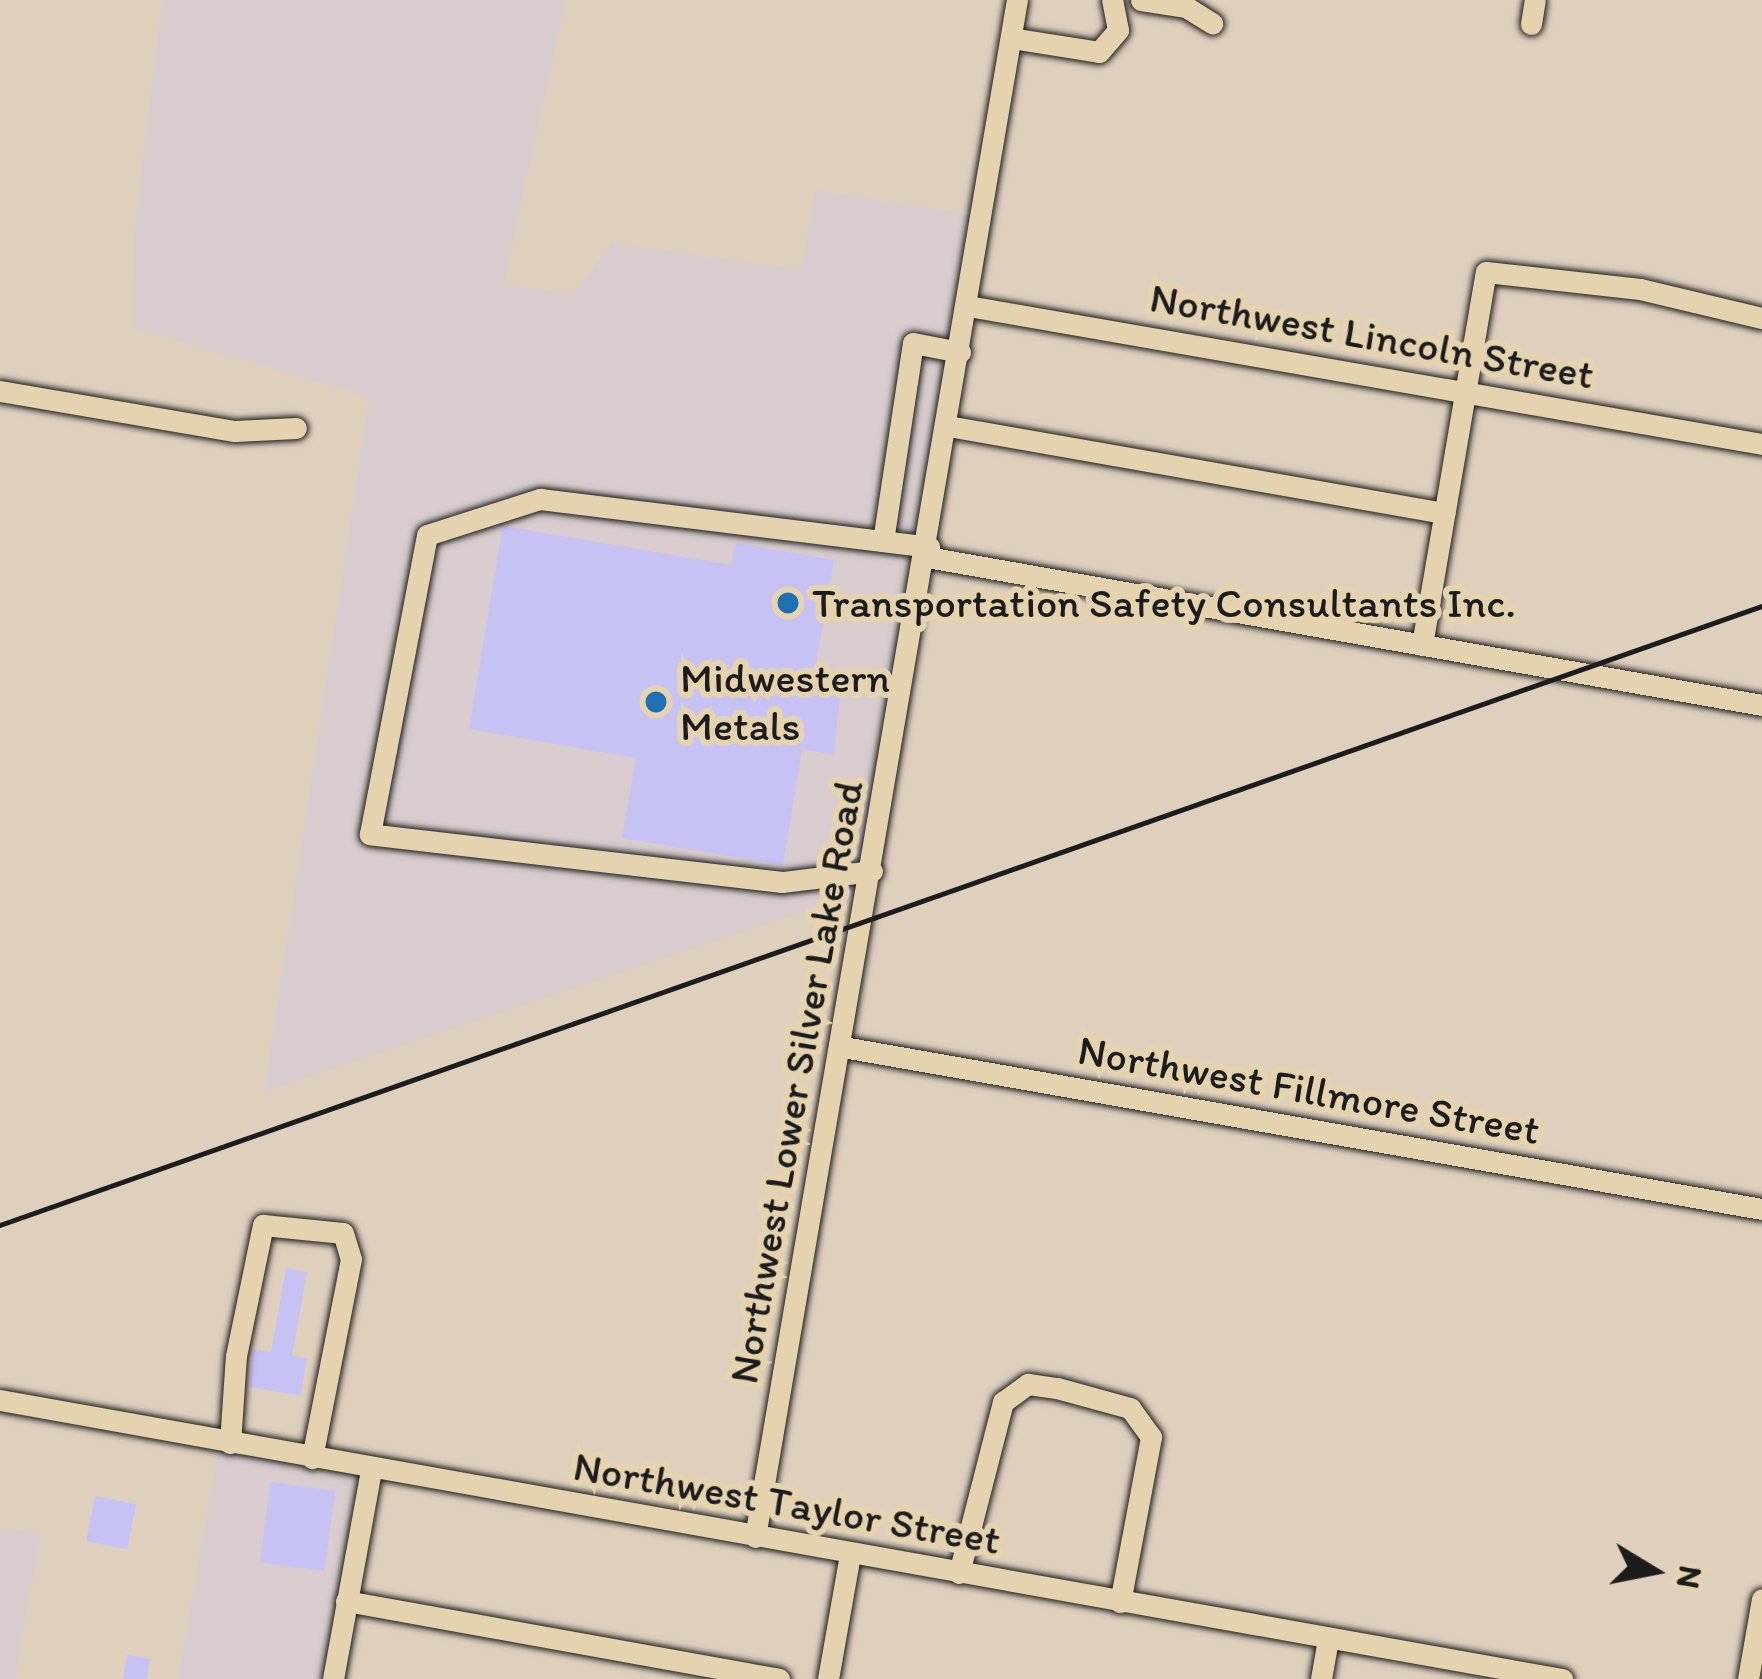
<!DOCTYPE html>
<html>
<head>
<meta charset="utf-8">
<style>
	body { margin:0 }
	#map { position:relative; width:1762px; height:1679px; overflow:hidden; background:#dfd0be; font-family:Itim,sans-serif }
	div>[style] { position:absolute }
	.built>* { inset:0; background:#d8ccce }
	.building>* { inset:0; background:#c7c2f4; transform-origin:0 0 }
	.roads { filter:drop-shadow(0 0 3px #1c1c1c) drop-shadow(0 0 3px #1c1c1c) }
	.minor>* { height:21px; margin:-10.5px; padding:0 10.5px; transform-origin:10.5px; border-radius:10.5px; background:#e5d3b0 }
	.rail>* { height:4.5px; margin:-2.25px; padding:0 2.25px; transform-origin:2.25px; border-radius:2.25px; background:#1c1c1c }
	.dots>* { width:33px; height:33px; translate:-50% -50%; box-sizing:border-box; border:6px solid #e5d3b0; border-radius:50% }
	span { translate:-50% -50%; white-space:nowrap; text-align:center; line-height:1.15; -webkit-text-stroke:12px #e5d3b0; paint-order:stroke }
	.street-label { font-size:42px; color:#1c1c1c }
	.poi-label { font-size:42px; color:#1c1c1c }
	.left { translate:0 -50%; text-align:left }
	.north { position:absolute; left:1594px; top:1511px; width:120px; height:120px; -webkit-text-stroke:9px #e5d3b0; paint-order:stroke; rotate:100deg; font-size:33px; font-weight:700; line-height:48px; text-align:center; color:#1c1c1c }
	.north::after { content:''; display:block; margin:auto; width:42px; height:54px; background:#1c1c1c; clip-path:polygon(50% 0,100% 100%,50% 72%,0 100%) }
</style>
</head>
<body>
<div id="map">
	<div class="built">
		<i style="clip-path:polygon(162px 0,566px 0,504px 284px,572px 295px,612px 243px,800px 270px,815px 190px,973px 215px,857px 894px,264px 1092px,369px 397px,132px 327px,133px 241px)"></i>
		<i style="clip-path:polygon(218px 1449px,357px 1479px,327px 1679px,178px 1679px)"></i>
		<i style="clip-path:polygon(0 1528px,41px 1534px,15px 1679px,0 1679px)"></i>
	</div>
	<div class="building">
		<i style="clip-path:polygon(503px 526px,731px 565px,735px 543px,834px 560px,815px 669px,842px 674px,834px 755px,802px 749px,783px 865px,622px 838px,636px 758px,469px 729px)"></i>
		<i style="clip-path:polygon(286px 1268px,307px 1272px,292px 1356px,307px 1358px,301px 1396px,249px 1387px,253px 1349px,271px 1352px)"></i>
		<i style="left:271px;top:1482px;width:65px;height:81px;rotate:8deg"></i>
		<i style="left:95px;top:1496px;width:42px;height:46px;rotate:11deg"></i>
		<i style="clip-path:polygon(127px 1655px,150px 1659px,147px 1679px,123px 1679px)"></i>
	</div>
	<div class="roads">
		<div class="minor">
			<i style="left:1141px;top:0;width:46px;rotate:8.8deg"></i>
			<i style="left:1186px;top:7px;width:31px;rotate:32deg"></i>
			<i style="left:1531px;top:24px;width:24px;rotate:-81deg"></i>
			<i style="left:1011px;top:38px;width:89px;rotate:9deg"></i>
			<i style="left:1099px;top:52px;width:29px;rotate:-49deg"></i>
			<i style="left:1118px;top:30px;width:31px;rotate:-101deg"></i>
			<i style="left:968px;top:306px;width:806px;rotate:9.86deg"></i>
			<i style="left:0;top:391px;width:238px;rotate:9.7deg"></i>
			<i style="left:235px;top:431px;width:61px;rotate:-2.8deg"></i>
			<i style="left:948px;top:426px;width:504px;rotate:9.95deg"></i>
			<i style="left:883px;top:541px;width:200px;rotate:-81.4deg"></i>
			<i style="left:913px;top:343px;width:48px;rotate:10.8deg"></i>
			<i style="left:927px;top:557px;width:848px;rotate:10.05deg"></i>
			<i style="left:1422px;top:645px;width:378px;rotate:-80.3deg"></i>
			<i style="left:1486px;top:272px;width:155px;rotate:6.3deg"></i>
			<i style="left:1640px;top:289px;width:125px;rotate:13.4deg"></i>
			<i style="left:872px;top:871px;width:91px;rotate:173deg"></i>
			<i style="left:782px;top:882px;width:415px;rotate:-173.4deg"></i>
			<i style="left:370px;top:834px;width:304px;rotate:-79.2deg"></i>
			<i style="left:427px;top:535px;width:119px;rotate:-17.7deg"></i>
			<i style="left:540px;top:499px;width:392px;rotate:7deg"></i>
			<i style="left:843px;top:1047px;width:933px;rotate:10deg"></i>
			<i style="left:0;top:1400px;width:1587px;rotate:10.13deg"></i>
			<i style="left:230px;top:1443px;width:87px;rotate:-86.1deg"></i>
			<i style="left:236px;top:1356px;width:134px;rotate:-78.4deg"></i>
			<i style="left:263px;top:1225px;width:80px;rotate:5.7deg"></i>
			<i style="left:343px;top:1233px;width:27px;rotate:73deg"></i>
			<i style="left:351px;top:1259px;width:203px;rotate:101.1deg"></i>
			<i style="left:755px;top:1537px;width:1559px;rotate:-80.33deg"></i>
			<i style="left:959px;top:1573px;width:177px;rotate:-75.6deg"></i>
			<i style="left:1003px;top:1402px;width:31px;rotate:-36deg"></i>
			<i style="left:1028px;top:1384px;width:29px;rotate:8deg"></i>
			<i style="left:1057px;top:1388px;width:76px;rotate:15.3deg"></i>
			<i style="left:1130px;top:1408px;width:36px;rotate:54deg"></i>
			<i style="left:1151px;top:1437px;width:168px;rotate:100.6deg"></i>
			<i style="left:346px;top:1601px;width:440px;rotate:10.2deg"></i>
			<i style="left:333px;top:1679px;width:213px;rotate:-79.7deg"></i>
			<i style="left:828px;top:1679px;width:127px;rotate:-80deg"></i>
			<i style="left:1321px;top:1679px;width:41px;rotate:-80.1deg"></i>
			<i style="left:1748px;top:1679px;width:81px;rotate:-80.1deg"></i>
		</div>
	</div>
	<div class="rail">
		<i style="left:0;top:1225px;width:1868px;rotate:-19.36deg"></i>
	</div>
	<div class="dots">
		<i style="left:788px;top:603px;background:#1f6fb2"></i>
		<i style="left:656px;top:702px;background:#1f6fb2"></i>
	</div>
	<div class="street-label">
		<span style="left:1372px;top:336px;rotate:10deg">Northwest Lincoln Street</span>
		<span style="left:796px;top:1082px;rotate:-80deg">Northwest Lower Silver Lake Road</span>
		<span style="left:1309px;top:1090px;rotate:10deg">Northwest Fillmore Street</span>
		<span style="left:787px;top:1503px;rotate:10deg">Northwest Taylor Street</span>
	</div>
	<div class="poi-label">
		<span class="left" style="left:812px;top:603px">Transportation Safety Consultants Inc.</span>
		<span class="left" style="left:680px;top:702px">Midwestern<br>Metals</span>
	</div>
	<div class="north">N</div>
</div>
</body>
</html>
